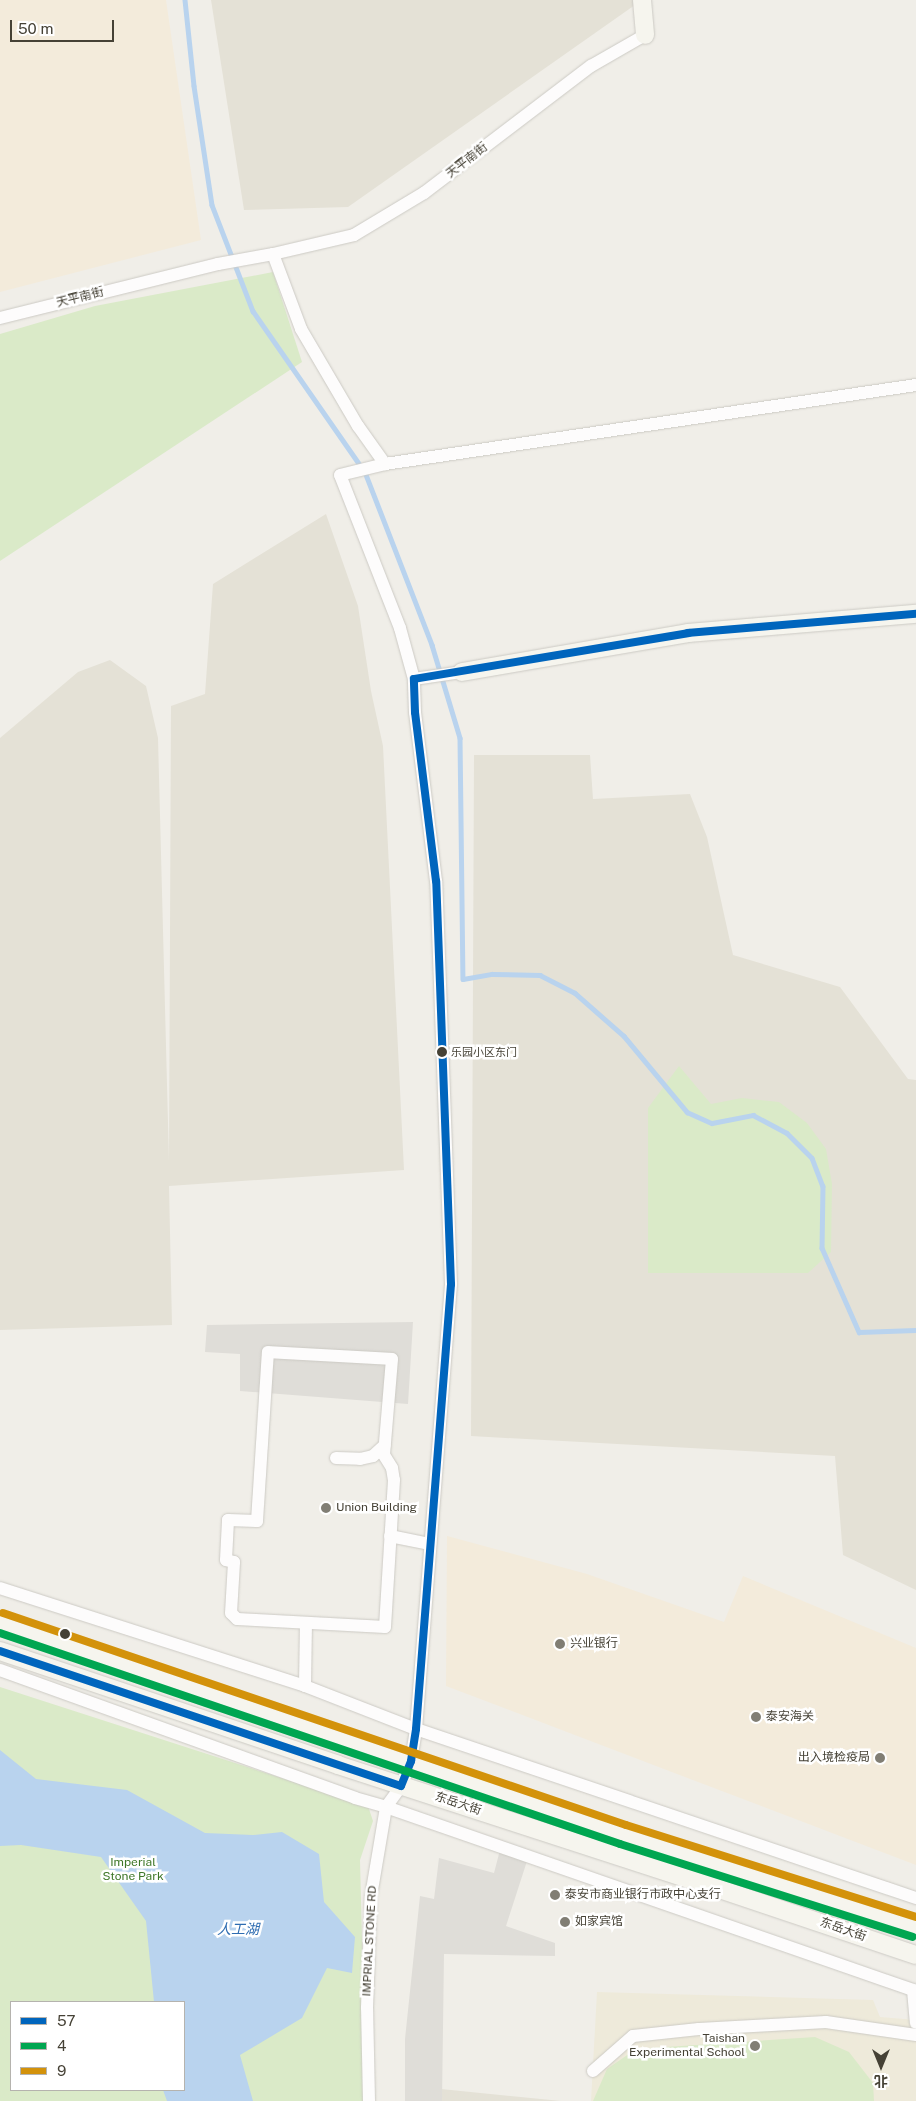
<!DOCTYPE html>
<html>
<head>
<meta charset="utf-8">
<style>
	body { margin:0 }
	#map { position:relative; width:916px; height:2101px; overflow:hidden; background:#f0eee8; font-family:"Public Sans","Noto Sans SC",sans-serif }
	div>[style] { position:absolute }
	.residential>* { inset:0; background:#e4e1d6 }
	.commercial>* { inset:0; background:#f3ebdb }
	.education>* { inset:0; background:#eeeada }
	.green>* { inset:0; background:#daeac8 }
	.parking>* { inset:0; background:#dfddd8 }
	.water>* { inset:0; background:#b9d3ee }
	.stream>* { height:4.5px; margin:-2.25px; padding:0 2.25px; transform-origin:2.25px; border-radius:2.25px; background:#b9d3ee }
	.roads { filter:drop-shadow(0 0 1px #cccac4) drop-shadow(0 0 1px #cccac4) }
	.street>* { height:12px; margin:-6px; padding:0 6px; transform-origin:6px; border-radius:6px; background:#fdfcfc }
	.secondary>* { height:18px; margin:-9px; padding:0 9px; transform-origin:9px; border-radius:9px; background:#f6f5ee }
	.bus-1>* { height:8px; margin:-4px; padding:0 4px; transform-origin:4px; border-radius:4px; background:#0065bd }
	.bus-2>* { height:8px; margin:-4px; padding:0 4px; transform-origin:4px; border-radius:4px; background:#00a651 }
	.bus-3>* { height:8px; margin:-4px; padding:0 4px; transform-origin:4px; border-radius:4px; background:#d3920b }
	.dots>* { width:14px; height:14px; translate:-50% -50%; box-sizing:border-box; border:2px solid #fff; border-radius:50% }
	span { translate:-50% -50%; white-space:nowrap; text-align:center; line-height:1.15; -webkit-text-stroke:5px #fff; paint-order:stroke }
	.bus-label { font-size:11px; color:#454135 }
	.left { translate:0 -50%; text-align:left }
	.street-label { font-size:12px; color:#454135 }
	.poi-label { font-size:12px; color:#454135 }
	.right { translate:-100% -50%; text-align:right }
	.park-label { font-size:12px; color:#3e7728 }
	.water-label { font-size:14px; color:#2e6cb1; font-style:italic }
	.legend { position:absolute; left:10px; top:2001px; width:175px; height:90px; box-sizing:border-box; background:#fff; border:1px solid #b5b3ae; margin:0; padding:6px 9px; list-style:none; font-size:15px; color:#454135 }
	.legend li { display:flex; align-items:center; gap:10px; height:25px }
	.legend b { width:25px; border:1px solid #b5b3ae }
	.north { position:absolute; left:856px; top:2041px; width:50px; height:50px; -webkit-text-stroke:4px #fff; paint-order:stroke; rotate:180deg; font-size:14px; font-weight:700; line-height:20px; text-align:center; color:#454135 }
	.north::after { content:''; display:block; margin:auto; width:18px; height:22px; background:#454135; clip-path:polygon(50% 0,100% 100%,50% 72%,0 100%) }
	.scale { position:absolute; left:10px; top:20px; width:104px; height:22px; box-sizing:border-box; border:2px solid #454135; border-top:0; padding-left:6px; font-size:15px; line-height:18px; white-space:nowrap; color:#454135; -webkit-text-stroke:4px #fff; paint-order:stroke }
</style>
</head>
<body>
<div id="map">
	<div class="residential">
		<i style="clip-path:polygon(211px 0,642px 0,348px 207px,244px 210px)"></i>
		<i style="clip-path:polygon(326px 514px,358px 606px,371px 691px,383px 746px,404px 1170px,169px 1186px,172px 1325px,0 1330px,0 738px,78px 672px,110px 660px,146px 686px,158px 738px,169px 1161px,171px 706px,205px 694px,213px 584px)"></i>
		<i style="clip-path:polygon(474px 755px,590px 755px,593px 799px,690px 794px,707px 837px,733px 955px,840px 987px,908px 1079px,916px 1080px,916px 1590px,843px 1555px,835px 1456px,471px 1436px)"></i>
		<i style="clip-path:polygon(441px 2089px,561px 2101px,442px 2101px)"></i>
	</div>
	<div class="commercial">
		<i style="clip-path:polygon(0 0,166px 0,201px 240px,0 292px)"></i>
		<i style="clip-path:polygon(447px 1536px,587px 1574px,724px 1622px,743px 1576px,916px 1648px,916px 1865px,446px 1686px)"></i>
	</div>
	<div class="education">
		<i style="clip-path:polygon(597px 1992px,873px 2000px,880px 2017px,916px 2020px,916px 2101px,591px 2101px)"></i>
	</div>
	<div class="green">
		<i style="clip-path:polygon(273px 272px,302px 362px,0 561px,0 334px,95px 306px)"></i>
		<i style="clip-path:polygon(679px 1066px,711px 1104px,742px 1098px,779px 1102px,807px 1123px,826px 1149px,832px 1184px,831px 1252px,808px 1273px,648px 1273px,648px 1108px)"></i>
		<i style="clip-path:polygon(evenodd,0 1687px,368px 1806px,373px 1821px,360px 1860px,366px 2101px,0 2101px,0 1687px,11px 2002px,184px 2002px,184px 2090px,11px 2090px,11px 2002px)"></i>
		<i style="clip-path:polygon(815px 2037px,849px 2052px,873px 2083px,874px 2101px,593px 2101px,607px 2069px,636px 2049px)"></i>
	</div>
	<div class="parking">
		<i style="clip-path:polygon(413px 1322px,408px 1404px,240px 1391px,240px 1354px,205px 1352px,207px 1325px)"></i>
		<i style="clip-path:polygon(500px 1850px,528px 1858px,506px 1926px,555px 1943px,555px 1956px,444px 1954px,442px 2101px,405px 2101px,405px 2039px,420px 1896px,434px 1899px,439px 1858px,494px 1873px)"></i>
	</div>
	<div class="water">
		<i style="clip-path:polygon(0 1750px,36px 1779px,127px 1790px,205px 1833px,253px 1835px,282px 1832px,319px 1854px,324px 1902px,355px 1937px,352px 1973px,327px 1968px,302px 2018px,240px 2055px,253px 2101px,167px 2101px,163px 2090px,184px 2090px,184px 2002px,154px 2002px,146px 1921px,101px 1857px,21px 1845px,0 1846px)"></i>
	</div>
	<div class="stream">
		<i style="left:185px;top:0;width:86px;rotate:84deg"></i>
		<i style="left:194px;top:86px;width:120px;rotate:81.4deg"></i>
		<i style="left:212px;top:205px;width:114px;rotate:68.9deg"></i>
		<i style="left:253px;top:311px;width:196px;rotate:55.2deg"></i>
		<i style="left:365px;top:472px;width:186px;rotate:68.8deg"></i>
		<i style="left:432px;top:645px;width:97px;rotate:73.2deg"></i>
		<i style="left:460px;top:738px;width:241px;rotate:89.3deg"></i>
		<i style="left:463px;top:979px;width:29px;rotate:-10deg"></i>
		<i style="left:492px;top:974px;width:48px;rotate:1.2deg"></i>
		<i style="left:540px;top:975px;width:39px;rotate:27deg"></i>
		<i style="left:575px;top:993px;width:65px;rotate:41.3deg"></i>
		<i style="left:624px;top:1036px;width:99px;rotate:50.3deg"></i>
		<i style="left:687px;top:1112px;width:27px;rotate:24deg"></i>
		<i style="left:712px;top:1123px;width:42px;rotate:-11deg"></i>
		<i style="left:753px;top:1115px;width:38px;rotate:28deg"></i>
		<i style="left:787px;top:1133px;width:35px;rotate:45deg"></i>
		<i style="left:812px;top:1158px;width:30px;rotate:69deg"></i>
		<i style="left:823px;top:1186px;width:62px;rotate:90.9deg"></i>
		<i style="left:822px;top:1248px;width:92px;rotate:66.2deg"></i>
		<i style="left:859px;top:1332px;width:57px;rotate:-2deg"></i>
	</div>
	<div class="roads">
		<div class="street">
			<i style="left:273px;top:254px;width:80px;rotate:69.5deg"></i>
			<i style="left:301px;top:329px;width:113px;rotate:59.6deg"></i>
			<i style="left:358px;top:426px;width:47px;rotate:54.6deg"></i>
			<i style="left:0;top:318px;width:225px;rotate:-13.9deg"></i>
			<i style="left:218px;top:264px;width:56px;rotate:-10.3deg"></i>
			<i style="left:273px;top:254px;width:83px;rotate:-13.2deg"></i>
			<i style="left:354px;top:235px;width:82px;rotate:-31deg"></i>
			<i style="left:424px;top:193px;width:210px;rotate:-37.3deg"></i>
			<i style="left:591px;top:66px;width:62px;rotate:-29.9deg"></i>
			<i style="left:414px;top:679px;width:53px;rotate:-105.4deg"></i>
			<i style="left:400px;top:628px;width:164px;rotate:-111.4deg"></i>
			<i style="left:340px;top:475px;width:46px;rotate:-13.7deg"></i>
			<i style="left:385px;top:464px;width:537px;rotate:-8.46deg"></i>
			<i style="left:268px;top:1352px;width:124px;rotate:3.2deg"></i>
			<i style="left:392px;top:1359px;width:96px;rotate:94.8deg"></i>
			<i style="left:384px;top:1455px;width:15px;rotate:58deg"></i>
			<i style="left:392px;top:1468px;width:12px;rotate:81deg"></i>
			<i style="left:394px;top:1480px;width:147px;rotate:93.5deg"></i>
			<i style="left:385px;top:1627px;width:148px;rotate:-176.9deg"></i>
			<i style="left:237px;top:1619px;width:8px;rotate:-135deg"></i>
			<i style="left:231px;top:1613px;width:51px;rotate:-86.6deg"></i>
			<i style="left:234px;top:1562px;width:8px;rotate:-166deg"></i>
			<i style="left:226px;top:1560px;width:40px;rotate:-87.1deg"></i>
			<i style="left:228px;top:1520px;width:29px;rotate:2deg"></i>
			<i style="left:257px;top:1521px;width:169px;rotate:-86.3deg"></i>
			<i style="left:336px;top:1458px;width:24px;rotate:2deg"></i>
			<i style="left:360px;top:1459px;width:13px;rotate:-13deg"></i>
			<i style="left:373px;top:1456px;width:16px;rotate:-43deg"></i>
			<i style="left:390px;top:1536px;width:41px;rotate:11.3deg"></i>
			<i style="left:0;top:1588px;width:320px;rotate:17.8deg"></i>
			<i style="left:305px;top:1686px;width:119px;rotate:21.2deg"></i>
			<i style="left:416px;top:1729px;width:528px;rotate:18.68deg"></i>
			<i style="left:0;top:1670px;width:377px;rotate:19.8deg"></i>
			<i style="left:355px;top:1798px;width:32px;rotate:16deg"></i>
			<i style="left:386px;top:1807px;width:561px;rotate:19.15deg"></i>
			<i style="left:305px;top:1686px;width:63px;rotate:-89.1deg"></i>
			<i style="left:913px;top:1990px;width:33px;rotate:85deg"></i>
			<i style="left:593px;top:2071px;width:53px;rotate:-41.2deg"></i>
			<i style="left:633px;top:2036px;width:66px;rotate:-6.1deg"></i>
			<i style="left:699px;top:2029px;width:127px;rotate:-3.2deg"></i>
			<i style="left:826px;top:2022px;width:91px;rotate:8.2deg"></i>
			<i style="left:369px;top:2101px;width:93px;rotate:-91.2deg"></i>
			<i style="left:367px;top:2008px;width:112px;rotate:-88deg"></i>
			<i style="left:371px;top:1896px;width:90px;rotate:-80.4deg"></i>
			<i style="left:386px;top:1807px;width:26px;rotate:-54deg"></i>
			<i style="left:401px;top:1786px;width:27px;rotate:-68deg"></i>
			<i style="left:411px;top:1761px;width:32px;rotate:-81deg"></i>
			<i style="left:416px;top:1729px;width:446px;rotate:-85.5deg"></i>
			<i style="left:451px;top:1284px;width:403px;rotate:-92.1deg"></i>
			<i style="left:436px;top:881px;width:170px;rotate:-97.1deg"></i>
			<i style="left:415px;top:712px;width:33px;rotate:-92deg"></i>
			<i style="left:414px;top:679px;width:49px;rotate:-8.3deg"></i>
		</div>
		<div class="secondary">
			<i style="left:642px;top:0;width:35px;rotate:85deg"></i>
			<i style="left:462px;top:672px;width:229px;rotate:-9.8deg"></i>
			<i style="left:688px;top:633px;width:229px;rotate:-4.8deg"></i>
			<i style="left:0;top:1622px;width:658px;rotate:18.88deg"></i>
			<i style="left:623px;top:1835px;width:307px;rotate:17.4deg"></i>
			<i style="left:0;top:1651px;width:357px;rotate:18.6deg"></i>
			<i style="left:338px;top:1765px;width:379px;rotate:18deg"></i>
			<i style="left:699px;top:1882px;width:229px;rotate:18.6deg"></i>
		</div>
	</div>
	<div class="bus-1">
		<i style="left:0;top:1651px;width:423px;rotate:18.6deg"></i>
		<i style="left:401px;top:1786px;width:27px;rotate:-68deg"></i>
		<i style="left:411px;top:1761px;width:32px;rotate:-81deg"></i>
		<i style="left:416px;top:1729px;width:446px;rotate:-85.5deg"></i>
		<i style="left:451px;top:1284px;width:403px;rotate:-92.1deg"></i>
		<i style="left:436px;top:881px;width:170px;rotate:-97.1deg"></i>
		<i style="left:415px;top:712px;width:33px;rotate:-92deg"></i>
		<i style="left:414px;top:679px;width:278px;rotate:-9.5deg"></i>
		<i style="left:688px;top:633px;width:229px;rotate:-4.8deg"></i>
	</div>
	<div class="bus-2">
		<i style="left:0;top:1633px;width:655px;rotate:18.79deg"></i>
		<i style="left:620px;top:1844px;width:307px;rotate:17.6deg"></i>
	</div>
	<div class="bus-3">
		<i style="left:3px;top:1613px;width:658px;rotate:18.79deg"></i>
		<i style="left:626px;top:1825px;width:304px;rotate:17.6deg"></i>
	</div>
	<div class="dots">
		<i style="left:442px;top:1052px;background:#454135"></i>
		<i style="left:326px;top:1508px;background:#817e74"></i>
		<i style="left:65px;top:1634px;background:#454135"></i>
		<i style="left:560px;top:1644px;background:#817e74"></i>
		<i style="left:756px;top:1717px;background:#817e74"></i>
		<i style="left:880px;top:1758px;background:#817e74"></i>
		<i style="left:555px;top:1895px;background:#817e74"></i>
		<i style="left:565px;top:1922px;background:#817e74"></i>
		<i style="left:755px;top:2046px;background:#817e74"></i>
	</div>
	<div class="bus-label">
		<span class="left" style="left:451px;top:1052px">乐园小区东门</span>
	</div>
	<div class="street-label">
		<span style="left:467px;top:161px;rotate:-38deg">天平南街</span>
		<span style="left:80px;top:298px;rotate:-14deg">天平南街</span>
		<span style="left:458px;top:1804px;rotate:18deg">东岳大街</span>
		<span style="left:843px;top:1930px;rotate:19deg">东岳大街</span>
		<span style="left:370px;top:1941px;rotate:-87deg">IMPRIAL STONE RD</span>
	</div>
	<div class="poi-label">
		<span class="left" style="left:336px;top:1508px">Union Building</span>
		<span class="left" style="left:570px;top:1644px">兴业银行</span>
		<span class="left" style="left:766px;top:1717px">泰安海关</span>
		<span class="right" style="left:870px;top:1758px">出入境检疫局</span>
		<span class="left" style="left:565px;top:1895px">泰安市商业银行市政中心支行</span>
		<span class="left" style="left:575px;top:1922px">如家宾馆</span>
		<span class="right" style="left:745px;top:2046px">Taishan<br>Experimental School</span>
	</div>
	<div class="park-label">
		<span style="left:133px;top:1870px">Imperial<br>Stone Park</span>
	</div>
	<div class="water-label">
		<span style="left:238px;top:1929px">人工湖</span>
	</div>
	<ul class="legend">
	<li><b style="height:6px;background:#0065bd"></b>57</li>
	<li><b style="height:6px;background:#00a651"></b>4</li>
	<li><b style="height:6px;background:#d3920b"></b>9</li>
	</ul>
	<div class="north">北</div>
	<div class="scale">50 m</div>
</div>
</body>
</html>
